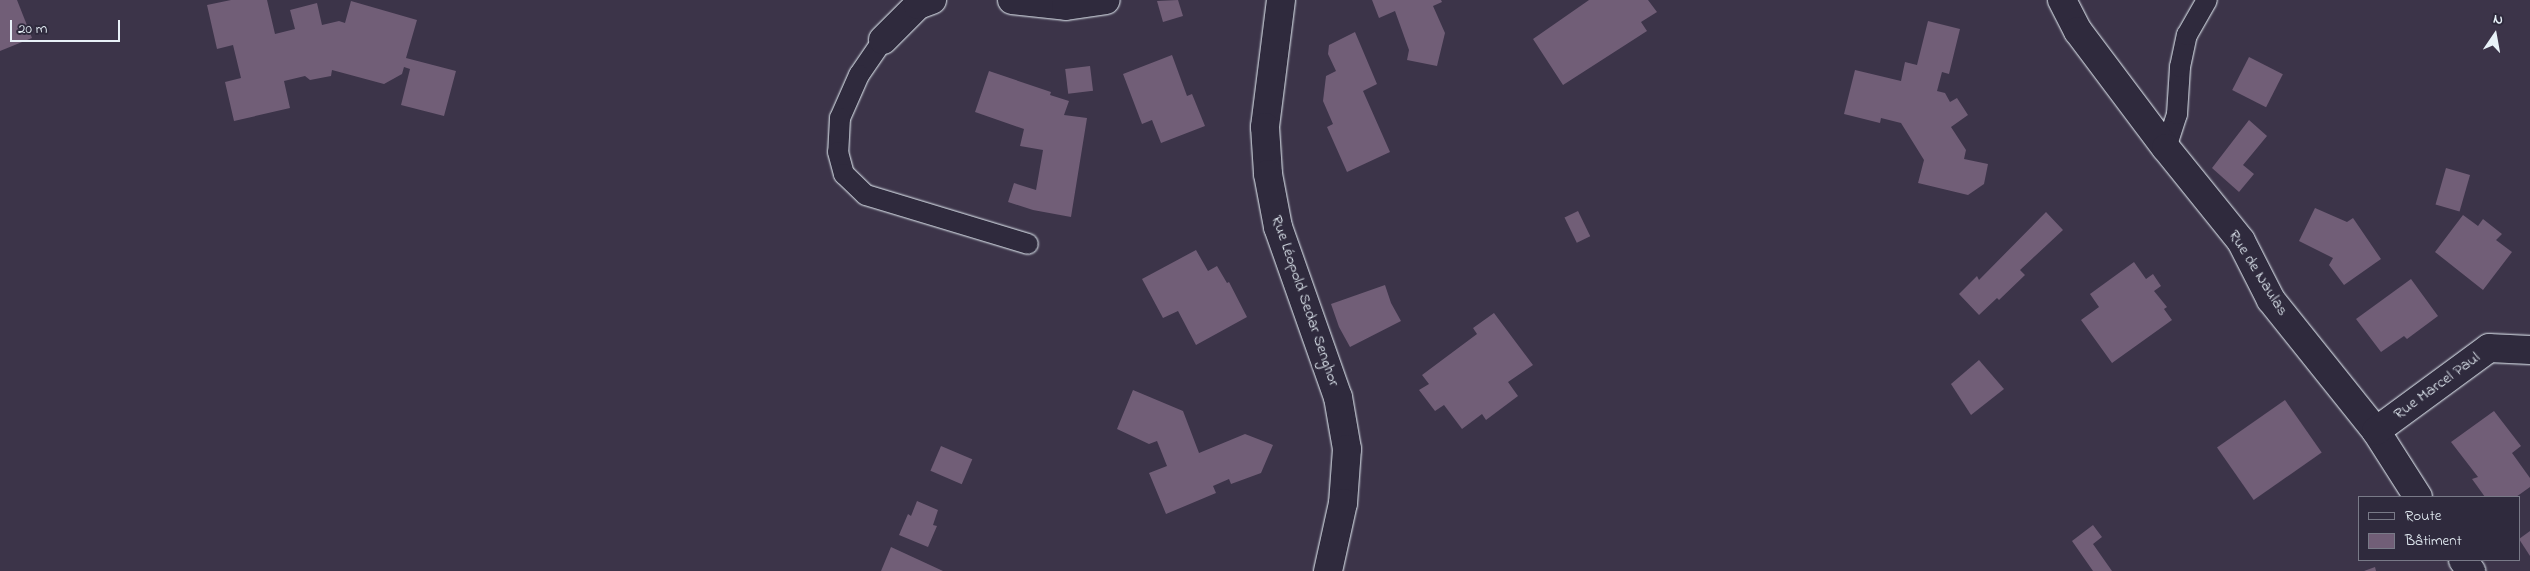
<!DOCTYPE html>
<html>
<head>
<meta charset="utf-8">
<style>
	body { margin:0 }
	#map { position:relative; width:2530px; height:571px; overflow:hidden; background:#3c3449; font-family:"Indie Flower",sans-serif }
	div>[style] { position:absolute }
	.building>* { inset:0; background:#715e77; transform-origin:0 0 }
	.roads { filter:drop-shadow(0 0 1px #e8f1f8) drop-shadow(0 0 1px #e8f1f8) }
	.lane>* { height:20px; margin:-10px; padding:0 10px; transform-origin:10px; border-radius:10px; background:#2f2a3d }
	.street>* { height:28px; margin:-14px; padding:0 14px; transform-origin:14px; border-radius:14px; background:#2f2a3d }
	span { translate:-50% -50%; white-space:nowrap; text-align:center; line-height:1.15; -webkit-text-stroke:5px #2f2a3d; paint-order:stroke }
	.street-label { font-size:16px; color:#e8f1f8 }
	.legend { position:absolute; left:2358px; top:496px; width:162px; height:65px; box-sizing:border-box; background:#2f2a3d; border:1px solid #797a88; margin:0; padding:6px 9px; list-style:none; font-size:15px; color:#e8f1f8 }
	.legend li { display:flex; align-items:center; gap:10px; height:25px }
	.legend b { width:25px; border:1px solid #797a88 }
	.north { position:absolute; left:2470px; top:10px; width:50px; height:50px; -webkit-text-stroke:4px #2f2a3d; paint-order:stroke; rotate:12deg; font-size:14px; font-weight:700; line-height:20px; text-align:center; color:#e8f1f8 }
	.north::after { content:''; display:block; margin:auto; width:18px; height:22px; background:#e8f1f8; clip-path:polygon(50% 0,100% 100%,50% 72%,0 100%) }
	.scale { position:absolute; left:10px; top:20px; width:110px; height:22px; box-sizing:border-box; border:2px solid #e8f1f8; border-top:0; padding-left:6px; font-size:15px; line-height:18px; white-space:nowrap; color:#e8f1f8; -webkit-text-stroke:4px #2f2a3d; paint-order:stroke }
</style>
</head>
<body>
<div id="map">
	<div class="building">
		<i style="clip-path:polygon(0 0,17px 0,32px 38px,0 51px)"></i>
		<i style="clip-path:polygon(231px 0,267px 0,275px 34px,295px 29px,290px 10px,317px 3px,322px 25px,339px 21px,345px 23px,351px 1px,417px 20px,406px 58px,456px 71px,444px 116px,401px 105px,410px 69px,404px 67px,402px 74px,384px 84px,332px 70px,331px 76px,310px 80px,305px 76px,284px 81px,290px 108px,234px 121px,225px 82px,241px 78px,233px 45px,217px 49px,207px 5px)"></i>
		<i style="clip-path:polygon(1178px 0,1183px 16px,1163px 22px,1157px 1px)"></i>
		<i style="clip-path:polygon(1372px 0,1441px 0,1442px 2px,1433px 6px,1445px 33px,1437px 66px,1407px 60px,1409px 50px,1395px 11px,1379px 18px)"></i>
		<i style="clip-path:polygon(1589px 0,1648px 0,1657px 12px,1641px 22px,1647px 31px,1563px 85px,1533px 39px)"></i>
		<i style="clip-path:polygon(1928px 21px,1960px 29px,1949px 74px,1942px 72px,1937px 91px,1945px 93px,1950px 102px,1957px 98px,1968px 115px,1951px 127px,1966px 150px,1964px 159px,1988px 164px,1984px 184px,1968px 195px,1918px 183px,1924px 160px,1901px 123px,1881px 118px,1880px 123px,1844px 114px,1855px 70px,1901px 81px,1905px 62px,1917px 65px)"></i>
		<i style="clip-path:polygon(1355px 32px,1377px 84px,1363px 91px,1390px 152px,1347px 172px,1327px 127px,1333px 124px,1323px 101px,1326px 76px,1336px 71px,1328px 54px,1329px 45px)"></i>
		<i style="clip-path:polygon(1172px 55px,1187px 96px,1192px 94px,1205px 126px,1161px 143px,1152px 120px,1142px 124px,1123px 74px)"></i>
		<i style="left:2249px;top:57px;width:38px;height:37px;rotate:27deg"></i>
		<i style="left:1090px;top:66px;width:25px;height:25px;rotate:83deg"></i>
		<i style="clip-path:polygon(989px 71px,1051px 92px,1050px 95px,1069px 101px,1064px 115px,1087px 118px,1071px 217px,1033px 210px,1008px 202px,1014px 183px,1036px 190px,1043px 150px,1020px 146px,1024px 129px,975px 112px)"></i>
		<i style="clip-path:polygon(2249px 120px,2267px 136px,2243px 165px,2254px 174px,2239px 192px,2212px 168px)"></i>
		<i style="left:2446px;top:168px;width:25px;height:38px;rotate:16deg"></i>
		<i style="clip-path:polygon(2315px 208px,2347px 222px,2353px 218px,2381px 259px,2344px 285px,2329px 265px,2333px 258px,2299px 241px)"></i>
		<i style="left:1578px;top:211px;width:28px;height:15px;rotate:64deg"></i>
		<i style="clip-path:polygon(2046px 212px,2063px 230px,2020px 270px,2025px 275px,1999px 300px,1997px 298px,1979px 315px,1959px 294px,1977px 276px,1979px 280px)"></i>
		<i style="clip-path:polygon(2463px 215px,2478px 226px,2483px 219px,2502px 234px,2496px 240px,2512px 252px,2483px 290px,2435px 252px)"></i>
		<i style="clip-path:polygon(1196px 250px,1208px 271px,1217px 266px,1227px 283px,1229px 282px,1247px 317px,1196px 345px,1178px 311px,1163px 318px,1142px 279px)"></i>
		<i style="clip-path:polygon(2134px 262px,2146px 279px,2153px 274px,2161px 286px,2154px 291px,2167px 307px,2164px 309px,2172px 320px,2112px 363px,2081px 320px,2099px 307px,2090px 294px)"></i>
		<i style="clip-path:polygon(2411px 279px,2438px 316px,2407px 339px,2404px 336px,2381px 352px,2356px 319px)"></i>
		<i style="clip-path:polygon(1385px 285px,1391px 303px,1401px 321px,1350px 347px,1339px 327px,1331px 304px)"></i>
		<i style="clip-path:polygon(1494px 313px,1533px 365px,1508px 382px,1518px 396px,1486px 420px,1482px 414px,1462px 429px,1444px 405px,1435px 411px,1419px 390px,1429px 384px,1422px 375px,1477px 334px,1473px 328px)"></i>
		<i style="clip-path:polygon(1979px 360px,2004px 389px,1971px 415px,1951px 384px)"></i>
		<i style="clip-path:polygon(1133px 390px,1183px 411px,1199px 453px,1245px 434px,1273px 445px,1261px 473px,1231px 484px,1229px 479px,1213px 486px,1216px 493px,1166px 514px,1149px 473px,1167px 466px,1157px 441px,1149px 444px,1117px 429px)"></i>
		<i style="left:2285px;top:400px;width:64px;height:83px;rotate:55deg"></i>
		<i style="clip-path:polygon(2494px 411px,2521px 446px,2512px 453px,2530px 478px,2530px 487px,2516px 497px,2485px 497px,2472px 479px,2478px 477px,2451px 442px)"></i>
		<i style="left:941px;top:446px;width:34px;height:27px;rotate:23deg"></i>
		<i style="clip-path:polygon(917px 501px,938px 510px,933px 525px,937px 526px,928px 547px,899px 535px,908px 514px,911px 516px)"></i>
		<i style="clip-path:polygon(2093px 525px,2102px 537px,2093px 544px,2112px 571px,2093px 571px,2072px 541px)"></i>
		<i style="clip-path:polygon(2530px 531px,2530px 556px,2519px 539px)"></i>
		<i style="clip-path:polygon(891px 547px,943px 571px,881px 571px)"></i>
		<i style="clip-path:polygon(2375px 567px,2376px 571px,2364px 571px)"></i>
	</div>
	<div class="roads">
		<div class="lane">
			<i style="left:883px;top:40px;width:42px;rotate:124.4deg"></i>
			<i style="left:859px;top:75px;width:47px;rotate:113.8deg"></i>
			<i style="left:840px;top:118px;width:34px;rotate:93deg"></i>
			<i style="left:838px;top:152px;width:23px;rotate:75deg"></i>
			<i style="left:844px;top:174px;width:30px;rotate:44deg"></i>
			<i style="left:866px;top:195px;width:169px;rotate:16.8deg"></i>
			<i style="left:2166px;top:148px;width:36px;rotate:-72deg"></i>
			<i style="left:2177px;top:114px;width:47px;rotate:-86.3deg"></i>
			<i style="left:2180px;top:67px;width:33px;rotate:-78deg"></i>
			<i style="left:2187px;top:35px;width:40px;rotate:-60.3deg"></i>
		</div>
		<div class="street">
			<i style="left:1012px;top:0;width:54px;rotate:6.3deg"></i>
			<i style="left:1066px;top:6px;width:40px;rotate:-8.5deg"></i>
			<i style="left:1281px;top:0;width:128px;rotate:97.2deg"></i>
			<i style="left:1265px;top:127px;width:47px;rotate:86.3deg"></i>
			<i style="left:1268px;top:174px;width:54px;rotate:79.3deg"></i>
			<i style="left:1278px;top:227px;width:180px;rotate:70.6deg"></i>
			<i style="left:1338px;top:397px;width:53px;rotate:80.2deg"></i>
			<i style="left:1347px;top:449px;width:54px;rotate:94.2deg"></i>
			<i style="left:1343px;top:503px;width:70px;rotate:102.4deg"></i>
			<i style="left:2062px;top:0;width:35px;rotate:63deg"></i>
			<i style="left:2078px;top:31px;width:146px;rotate:53.1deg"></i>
			<i style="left:2166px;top:148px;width:119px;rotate:51.1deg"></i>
			<i style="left:2241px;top:241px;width:66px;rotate:63deg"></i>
			<i style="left:2271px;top:300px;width:168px;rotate:51.3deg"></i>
			<i style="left:2376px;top:431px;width:78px;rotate:57.5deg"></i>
			<i style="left:883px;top:40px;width:49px;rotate:-45deg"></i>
			<i style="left:918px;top:5px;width:15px;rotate:-20deg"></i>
			<i style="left:2376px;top:431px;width:140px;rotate:-36.3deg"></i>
			<i style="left:2489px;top:348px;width:41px;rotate:2.8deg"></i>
			<i style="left:2463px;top:560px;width:14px;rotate:54deg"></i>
		</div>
	</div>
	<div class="street-label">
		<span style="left:2258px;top:273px;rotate:58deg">Rue de Naulas</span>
		<span style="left:1305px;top:301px;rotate:71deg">Rue Léopold Sedar Senghor</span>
		<span style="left:2437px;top:386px;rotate:-36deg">Rue Marcel Paul</span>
	</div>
	<ul class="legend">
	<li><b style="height:6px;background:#2f2a3d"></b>Route</li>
	<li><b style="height:14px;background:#715e77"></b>Bâtiment</li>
	</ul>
	<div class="north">N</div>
	<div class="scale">20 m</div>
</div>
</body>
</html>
